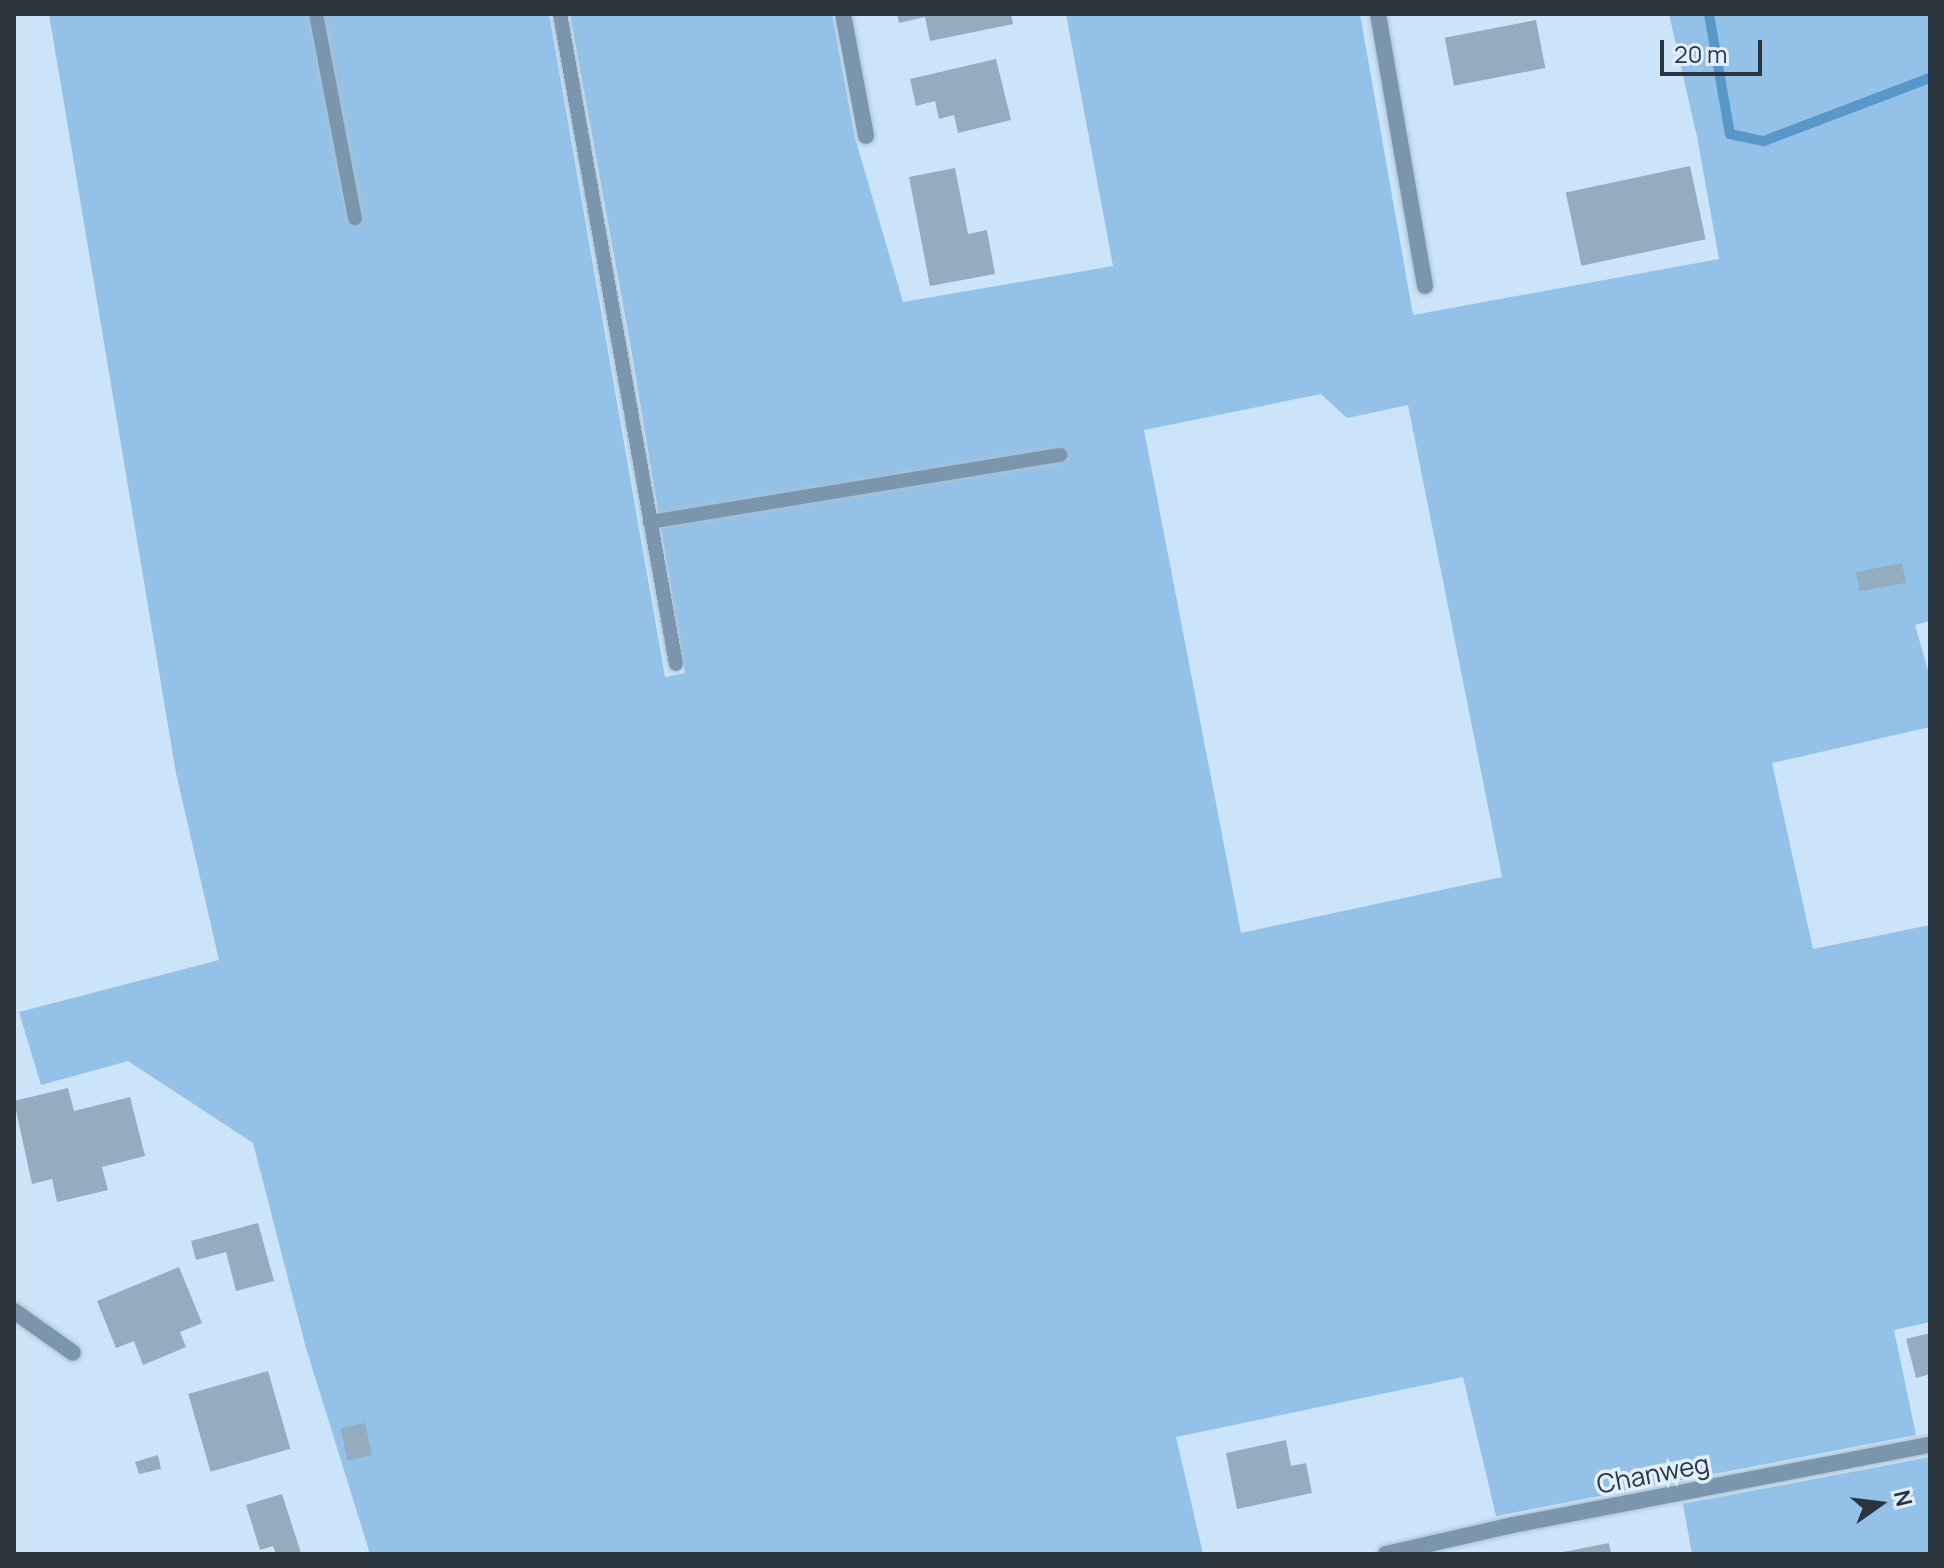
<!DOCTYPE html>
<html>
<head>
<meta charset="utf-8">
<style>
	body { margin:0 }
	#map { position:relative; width:1944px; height:1568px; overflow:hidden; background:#cbe4f9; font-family:Manrope,sans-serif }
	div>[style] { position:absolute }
	.green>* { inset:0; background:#94c1e7 }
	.stream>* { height:10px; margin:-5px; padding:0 5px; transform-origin:5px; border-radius:5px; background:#5797ca }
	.building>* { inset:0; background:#94acc0; transform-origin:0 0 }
	.roads { filter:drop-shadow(0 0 2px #abc1d3) drop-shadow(0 0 2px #abc1d3) }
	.service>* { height:14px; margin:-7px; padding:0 7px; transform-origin:7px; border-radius:7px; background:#7a95ac }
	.minor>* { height:16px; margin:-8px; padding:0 8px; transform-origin:8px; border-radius:8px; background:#7a95ac }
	span { translate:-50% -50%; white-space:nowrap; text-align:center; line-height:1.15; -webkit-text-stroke:7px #e0effc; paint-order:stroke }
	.street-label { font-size:26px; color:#2b353d }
	.frame { position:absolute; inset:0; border:16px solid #2b353d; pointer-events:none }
	.north { position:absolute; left:1840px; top:1464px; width:80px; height:80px; -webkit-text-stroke:6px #e0effc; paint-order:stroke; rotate:76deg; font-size:22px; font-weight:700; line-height:32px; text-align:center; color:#2b353d }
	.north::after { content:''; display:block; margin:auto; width:28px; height:36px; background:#2b353d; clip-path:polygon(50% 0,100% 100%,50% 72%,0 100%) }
	.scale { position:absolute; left:1660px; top:40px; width:102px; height:36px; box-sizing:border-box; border:4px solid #2b353d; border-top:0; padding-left:10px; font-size:24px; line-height:28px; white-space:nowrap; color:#2b353d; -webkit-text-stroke:6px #e0effc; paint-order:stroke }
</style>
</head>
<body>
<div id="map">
	<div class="green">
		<i style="clip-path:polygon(evenodd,49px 14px,549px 14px,665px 677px,685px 673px,631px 348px,570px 14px,832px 14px,855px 138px,903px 302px,1113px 266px,1066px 14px,1360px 14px,1413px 315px,1719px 259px,1697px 137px,1669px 14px,1930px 14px,1930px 621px,1915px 625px,1930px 677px,1930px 727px,1772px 763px,1813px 949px,1930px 925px,1930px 1322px,1894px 1330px,1916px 1435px,1496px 1516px,1463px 1377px,1176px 1437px,1203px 1554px,370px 1554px,306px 1348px,253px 1143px,128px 1061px,41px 1085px,19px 1012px,219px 960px,176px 773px,49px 14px,1321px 394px,1347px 418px,1408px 405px,1502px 877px,1241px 933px,1144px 430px,1321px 394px)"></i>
		<i style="clip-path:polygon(1930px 1457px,1930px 1554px,1692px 1554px,1683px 1504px)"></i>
	</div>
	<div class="stream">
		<i style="left:1709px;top:14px;width:122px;rotate:80.1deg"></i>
		<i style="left:1730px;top:134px;width:35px;rotate:12deg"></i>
		<i style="left:1764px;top:141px;width:178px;rotate:-20.8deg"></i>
	</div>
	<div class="building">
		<i style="clip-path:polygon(897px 14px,1011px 14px,1013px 24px,930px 41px,925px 17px,899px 23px)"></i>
		<i style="left:1536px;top:20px;width:49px;height:93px;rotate:79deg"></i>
		<i style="clip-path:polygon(996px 59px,1011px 120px,958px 133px,954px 115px,939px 119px,935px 101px,916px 106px,910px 79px)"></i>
		<i style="left:1690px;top:166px;width:75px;height:127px;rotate:78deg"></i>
		<i style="clip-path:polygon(955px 168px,968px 234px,987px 230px,995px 274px,930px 286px,909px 177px)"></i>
		<i style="left:1902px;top:563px;width:20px;height:47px;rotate:79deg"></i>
		<i style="clip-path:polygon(68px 1088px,74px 1111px,130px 1097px,145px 1156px,102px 1167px,108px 1190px,57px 1202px,52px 1179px,32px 1184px,14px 1101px)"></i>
		<i style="clip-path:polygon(258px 1223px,274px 1281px,236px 1291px,226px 1252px,196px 1260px,191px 1241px)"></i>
		<i style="clip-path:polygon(179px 1267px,202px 1323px,180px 1332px,186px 1347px,143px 1365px,134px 1341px,116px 1348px,97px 1301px)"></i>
		<i style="clip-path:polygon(1930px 1333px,1930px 1374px,1916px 1378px,1906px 1339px)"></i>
		<i style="left:268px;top:1371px;width:81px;height:83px;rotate:74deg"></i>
		<i style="left:365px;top:1423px;width:33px;height:25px;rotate:78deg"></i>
		<i style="clip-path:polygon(1286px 1440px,1291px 1466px,1306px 1463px,1312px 1493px,1237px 1509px,1226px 1453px)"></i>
		<i style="clip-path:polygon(158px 1455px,161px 1469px,139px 1474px,135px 1462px)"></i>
		<i style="clip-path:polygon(282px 1494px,301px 1553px,298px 1554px,276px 1554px,273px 1546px,260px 1550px,246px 1505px)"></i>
		<i style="clip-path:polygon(1609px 1543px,1611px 1554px,1558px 1554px,1558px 1553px)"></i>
	</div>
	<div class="roads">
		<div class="service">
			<i style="left:316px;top:14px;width:208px;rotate:79.2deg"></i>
			<i style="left:560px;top:14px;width:660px;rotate:79.88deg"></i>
			<i style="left:650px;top:522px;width:416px;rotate:-9.3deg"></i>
		</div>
		<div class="minor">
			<i style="left:843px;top:14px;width:124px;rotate:79.3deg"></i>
			<i style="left:1378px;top:14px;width:276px;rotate:80.2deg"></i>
			<i style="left:14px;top:1311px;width:72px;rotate:35.4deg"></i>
			<i style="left:1386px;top:1554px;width:130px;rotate:-12.9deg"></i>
			<i style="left:1513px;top:1525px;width:425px;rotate:-10.9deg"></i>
		</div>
	</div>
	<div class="street-label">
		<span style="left:1653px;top:1474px;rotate:-11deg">Chanweg</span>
	</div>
	<div class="frame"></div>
	<div class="north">N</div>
	<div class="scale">20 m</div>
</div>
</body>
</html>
